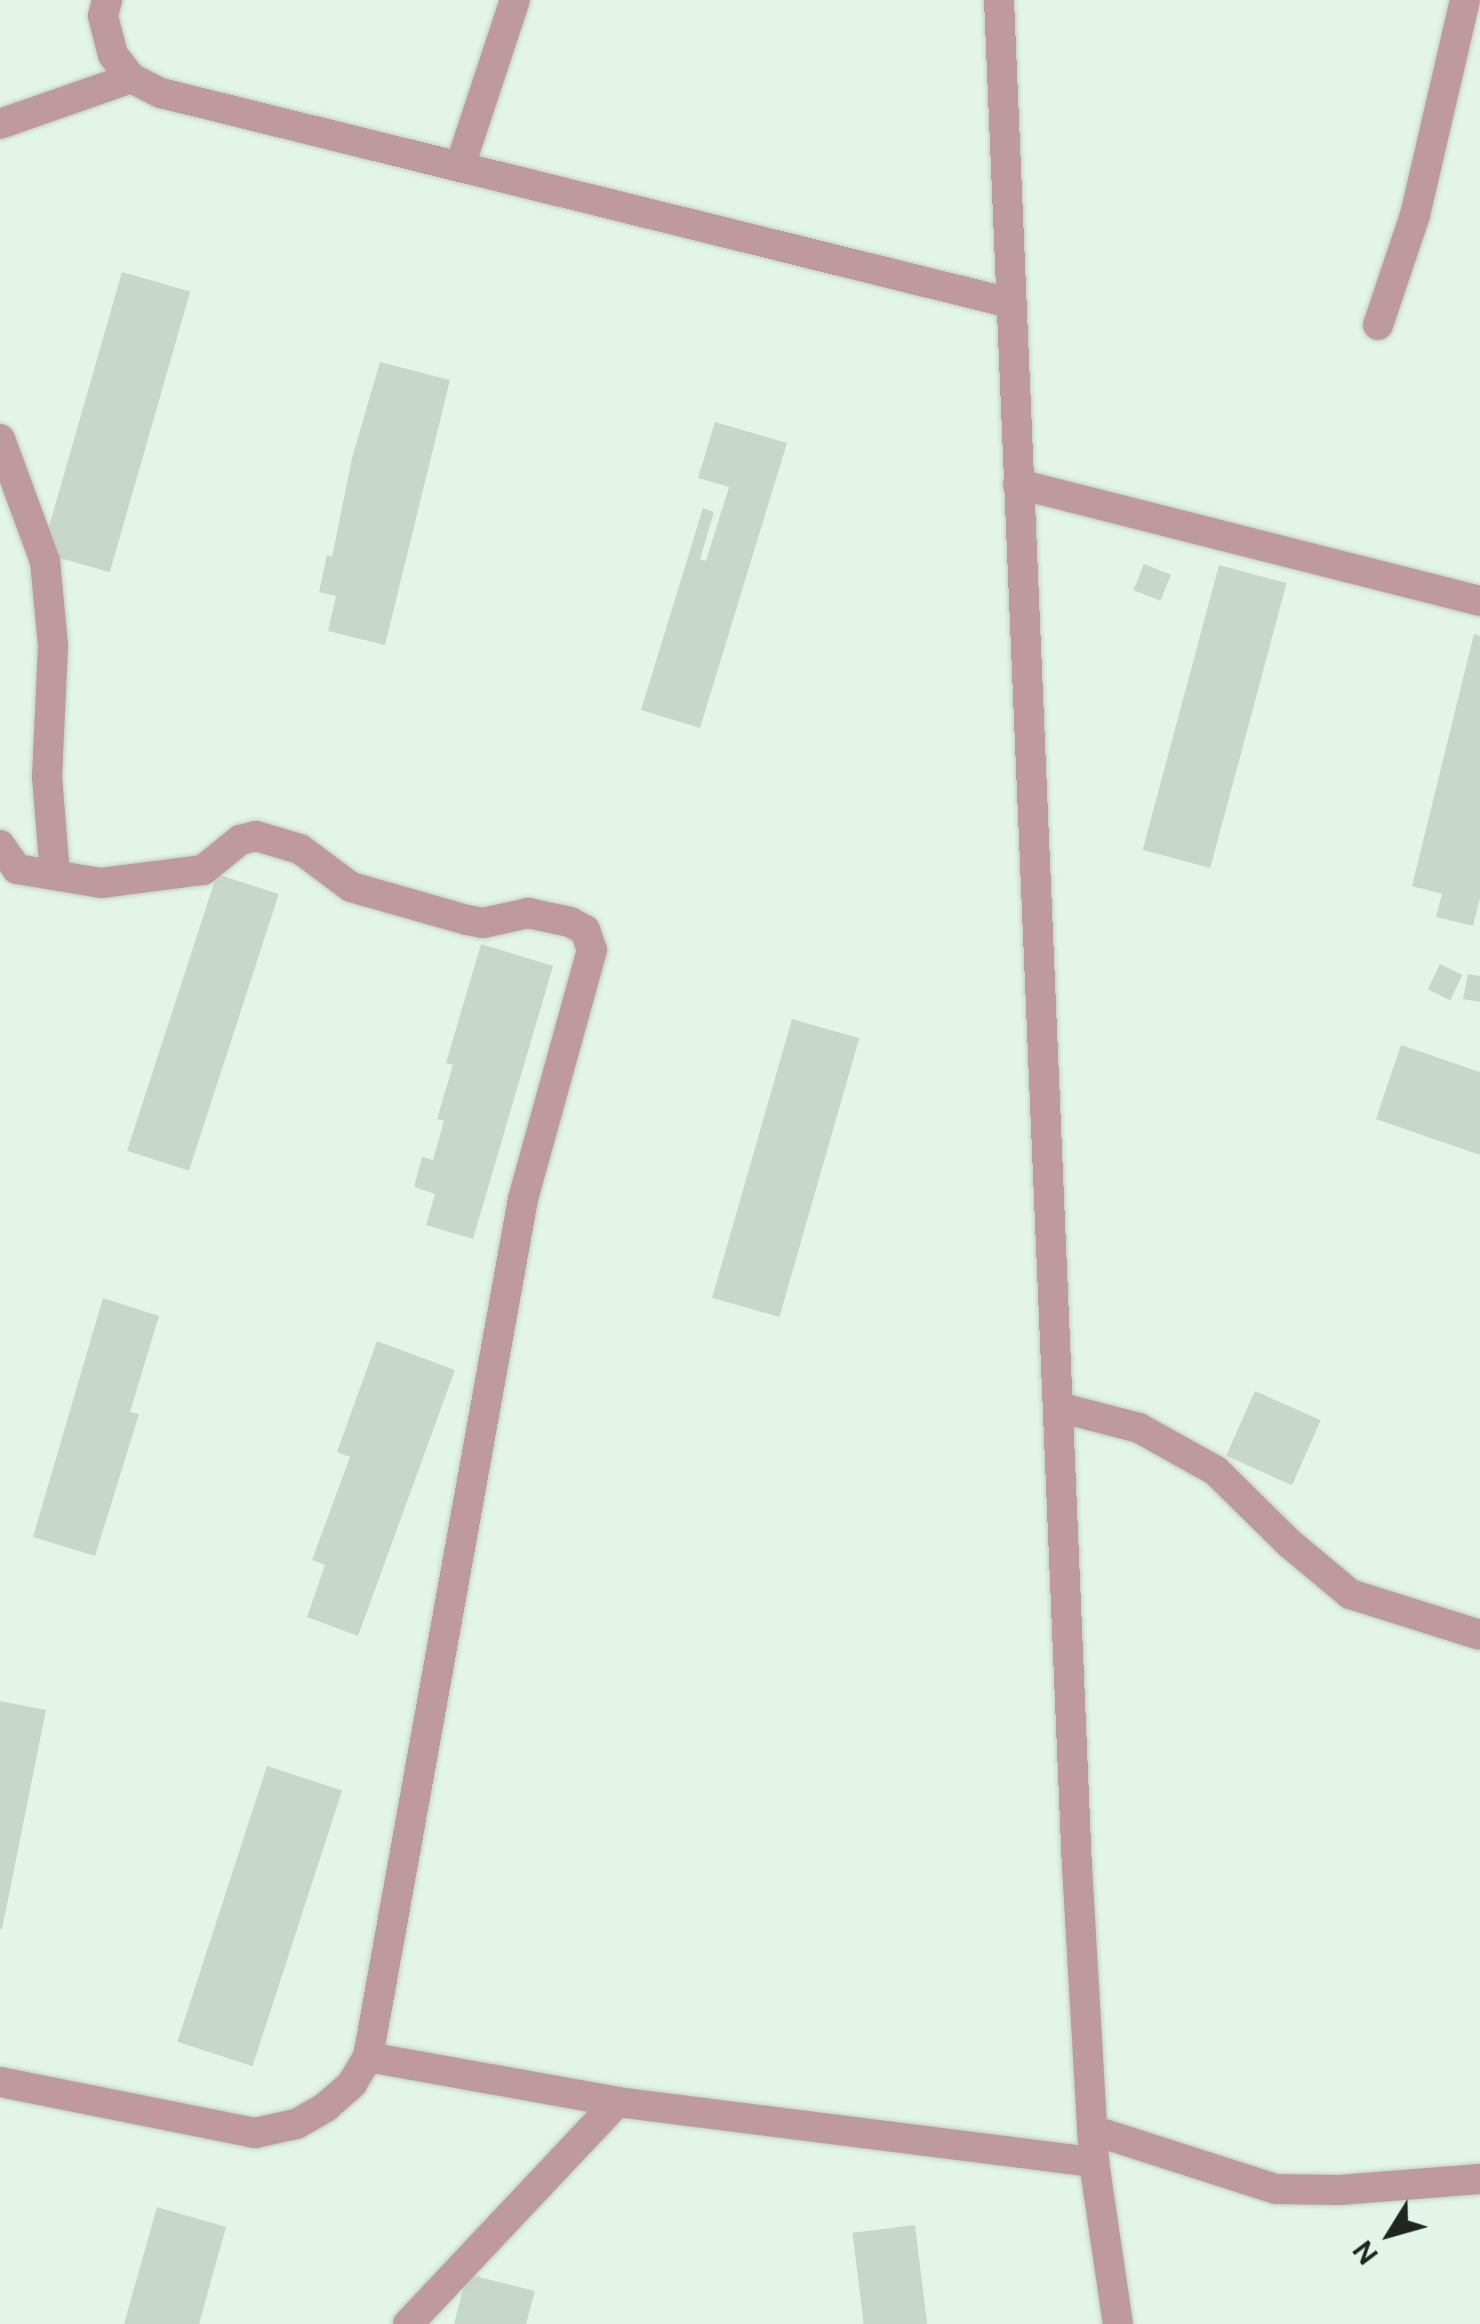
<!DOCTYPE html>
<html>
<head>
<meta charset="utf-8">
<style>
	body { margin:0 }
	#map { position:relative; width:1480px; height:2324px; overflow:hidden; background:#e3f5e8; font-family:"DM Sans",sans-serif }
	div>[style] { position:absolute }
	.building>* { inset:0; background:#c7d7cb; transform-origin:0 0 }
	.roads { filter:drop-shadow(0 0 2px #c0d0c4) drop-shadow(0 0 2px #c0d0c4) }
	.street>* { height:30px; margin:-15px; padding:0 15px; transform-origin:15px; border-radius:15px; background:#be999f }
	span { translate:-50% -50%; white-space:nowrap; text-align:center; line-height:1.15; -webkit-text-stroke:9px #e3f5e8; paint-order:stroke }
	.north { position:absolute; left:1340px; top:2184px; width:100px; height:100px; -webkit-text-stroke:8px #e3f5e8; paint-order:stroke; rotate:233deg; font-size:28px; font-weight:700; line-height:40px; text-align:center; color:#1f2621 }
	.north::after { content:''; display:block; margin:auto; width:35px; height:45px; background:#1f2621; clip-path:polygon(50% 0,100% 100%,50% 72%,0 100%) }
</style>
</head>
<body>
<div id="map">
	<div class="building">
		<i style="left:122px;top:272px;width:71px;height:292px;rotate:16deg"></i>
		<i style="clip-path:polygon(380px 362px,450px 380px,385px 645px,328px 631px,336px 596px,319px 592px,327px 555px,332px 557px,352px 458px)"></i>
		<i style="clip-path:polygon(715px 422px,787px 443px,700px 728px,641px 710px,703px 508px,714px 512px,700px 559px,706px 561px,729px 487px,698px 478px)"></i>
		<i style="left:1144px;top:564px;width:29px;height:28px;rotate:22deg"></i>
		<i style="left:1219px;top:565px;width:70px;height:295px;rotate:15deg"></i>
		<i style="clip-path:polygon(1474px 634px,1480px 636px,1480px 898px,1473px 926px,1436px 917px,1442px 894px,1412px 886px)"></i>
		<i style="left:217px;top:874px;width:65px;height:291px;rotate:18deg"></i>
		<i style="clip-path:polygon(481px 944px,553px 966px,473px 1239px,426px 1225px,435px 1194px,414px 1187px,422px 1157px,433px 1160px,444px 1121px,437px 1119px,453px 1065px,446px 1063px)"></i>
		<i style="left:1440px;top:964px;width:25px;height:28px;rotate:26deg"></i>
		<i style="clip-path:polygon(1468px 974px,1480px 976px,1480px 1002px,1463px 999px)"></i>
		<i style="left:792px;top:1019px;width:70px;height:290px;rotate:16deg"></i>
		<i style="clip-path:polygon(1401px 1045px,1480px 1072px,1480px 1155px,1376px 1119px)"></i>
		<i style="clip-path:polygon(103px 1298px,159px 1316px,130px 1412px,139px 1414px,95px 1556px,33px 1537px)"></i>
		<i style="clip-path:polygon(377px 1341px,455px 1370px,358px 1636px,307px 1617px,325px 1565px,312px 1560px,350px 1457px,337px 1452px)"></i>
		<i style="left:1255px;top:1391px;width:72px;height:71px;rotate:24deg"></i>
		<i style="clip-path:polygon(0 1701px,46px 1710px,2px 1929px,0 1929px)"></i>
		<i style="left:267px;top:1766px;width:79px;height:290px;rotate:18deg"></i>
		<i style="clip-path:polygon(157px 2207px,226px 2227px,199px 2324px,124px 2324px)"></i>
		<i style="left:915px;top:2225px;width:100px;height:63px;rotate:83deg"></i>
		<i style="clip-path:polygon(467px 2274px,535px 2291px,526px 2324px,454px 2324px)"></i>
	</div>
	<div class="roads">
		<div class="street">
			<i style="left:107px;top:0;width:16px;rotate:104deg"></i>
			<i style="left:103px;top:16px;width:40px;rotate:75.6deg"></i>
			<i style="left:113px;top:55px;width:29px;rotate:52deg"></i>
			<i style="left:131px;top:78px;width:34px;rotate:27deg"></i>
			<i style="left:161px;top:93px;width:875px;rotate:13.89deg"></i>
			<i style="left:999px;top:0;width:1868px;rotate:87.61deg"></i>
			<i style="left:1077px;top:1866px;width:296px;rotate:86.7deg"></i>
			<i style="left:1094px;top:2162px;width:164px;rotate:81.6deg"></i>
			<i style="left:0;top:124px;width:139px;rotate:-19.3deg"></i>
			<i style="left:460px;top:166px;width:175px;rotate:-71.7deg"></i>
			<i style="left:1378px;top:325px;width:116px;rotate:-71.4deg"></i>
			<i style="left:1415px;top:215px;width:221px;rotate:-76.9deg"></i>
			<i style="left:0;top:439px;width:130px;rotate:69.8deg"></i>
			<i style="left:45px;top:561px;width:85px;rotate:84.6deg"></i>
			<i style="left:53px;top:646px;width:131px;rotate:92.6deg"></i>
			<i style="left:47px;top:777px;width:97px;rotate:85.3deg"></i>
			<i style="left:1018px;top:484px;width:477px;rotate:14.2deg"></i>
			<i style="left:0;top:845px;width:29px;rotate:55deg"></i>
			<i style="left:17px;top:869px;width:85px;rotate:9.5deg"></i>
			<i style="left:101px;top:883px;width:103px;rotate:-7.3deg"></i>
			<i style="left:203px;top:870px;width:48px;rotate:-39deg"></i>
			<i style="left:240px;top:840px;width:16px;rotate:-14deg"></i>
			<i style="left:256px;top:836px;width:46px;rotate:16.5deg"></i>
			<i style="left:300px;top:849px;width:64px;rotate:36.7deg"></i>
			<i style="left:351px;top:887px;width:121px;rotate:15.9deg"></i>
			<i style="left:467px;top:920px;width:16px;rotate:11deg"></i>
			<i style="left:483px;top:923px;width:46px;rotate:-12.5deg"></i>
			<i style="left:528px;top:913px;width:43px;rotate:12.1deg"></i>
			<i style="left:570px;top:922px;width:17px;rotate:28deg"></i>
			<i style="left:585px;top:930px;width:21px;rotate:71deg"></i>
			<i style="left:592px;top:950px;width:258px;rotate:105.5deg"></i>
			<i style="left:523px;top:1199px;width:872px;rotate:100.24deg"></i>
			<i style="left:368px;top:2057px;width:31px;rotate:121deg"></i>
			<i style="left:352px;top:2084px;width:35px;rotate:139deg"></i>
			<i style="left:326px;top:2107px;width:34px;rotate:150deg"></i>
			<i style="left:296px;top:2124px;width:42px;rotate:167.6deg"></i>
			<i style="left:255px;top:2133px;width:260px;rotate:-168.7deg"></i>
			<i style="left:1058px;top:1407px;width:84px;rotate:14.5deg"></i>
			<i style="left:1139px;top:1428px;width:88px;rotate:29.2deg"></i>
			<i style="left:1216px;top:1471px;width:103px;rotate:44.6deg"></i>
			<i style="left:1289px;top:1543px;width:80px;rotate:39.9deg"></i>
			<i style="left:1350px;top:1594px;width:136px;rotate:17.5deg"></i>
			<i style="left:368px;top:2057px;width:253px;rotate:10.2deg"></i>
			<i style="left:617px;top:2102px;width:481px;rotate:7.2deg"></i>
			<i style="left:1092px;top:2130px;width:193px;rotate:17.8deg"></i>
			<i style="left:1276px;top:2189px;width:63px;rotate:0.9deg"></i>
			<i style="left:1339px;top:2190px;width:141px;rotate:-4.5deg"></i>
			<i style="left:408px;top:2324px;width:305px;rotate:-46.7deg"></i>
		</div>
	</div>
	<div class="north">N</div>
</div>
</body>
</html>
